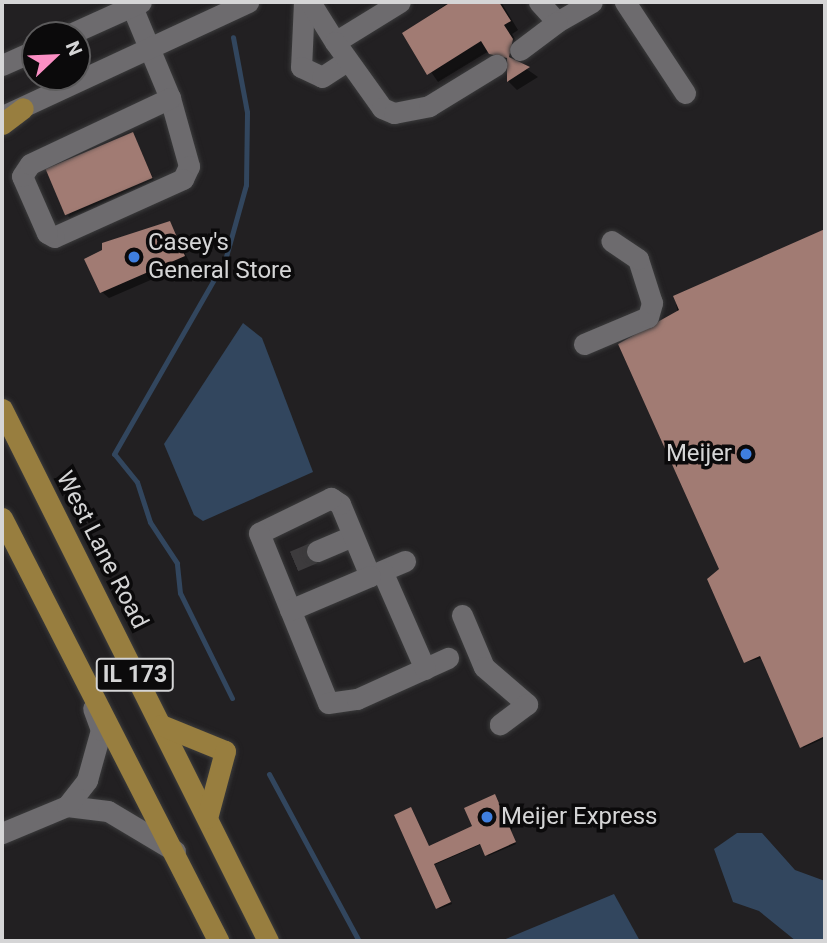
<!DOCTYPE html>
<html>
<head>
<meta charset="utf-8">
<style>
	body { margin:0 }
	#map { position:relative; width:827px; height:943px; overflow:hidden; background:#222022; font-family:Roboto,sans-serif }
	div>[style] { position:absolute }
	.water>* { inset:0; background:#32465e }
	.shadow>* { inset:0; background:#0007 }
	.stream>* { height:5px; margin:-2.5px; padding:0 2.5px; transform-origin:2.5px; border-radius:2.5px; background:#32465e }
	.building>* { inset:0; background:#a17b73; transform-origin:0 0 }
	.minor-tunnel>* { height:21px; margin-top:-10.5px; transform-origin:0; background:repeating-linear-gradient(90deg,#3d3b3d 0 21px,transparent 0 31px) }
	.roads { filter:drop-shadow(0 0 2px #3b3b3c) drop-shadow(0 0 2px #3b3b3c) }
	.minor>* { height:21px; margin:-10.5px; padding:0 10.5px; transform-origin:10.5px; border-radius:10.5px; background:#6d6b6e }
	.major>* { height:21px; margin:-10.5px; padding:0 10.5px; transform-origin:10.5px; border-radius:10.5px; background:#987e3f }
	.dots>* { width:19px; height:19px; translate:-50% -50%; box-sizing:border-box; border:4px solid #0b0a0b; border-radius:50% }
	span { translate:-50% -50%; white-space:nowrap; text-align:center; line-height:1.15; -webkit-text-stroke:7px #0b0a0b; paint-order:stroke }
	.shield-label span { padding:2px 5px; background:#0b0a0b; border:2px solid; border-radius:5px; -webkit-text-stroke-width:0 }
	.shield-label { font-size:23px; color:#d5d5d6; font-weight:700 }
	.poi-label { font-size:24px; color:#d5d5d6 }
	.left { translate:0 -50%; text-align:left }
	.right { translate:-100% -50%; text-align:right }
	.street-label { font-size:24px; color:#d5d5d6 }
	.frame { position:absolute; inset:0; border:4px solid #d5d5d6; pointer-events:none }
	.north { position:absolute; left:21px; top:21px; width:70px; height:70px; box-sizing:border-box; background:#0b0a0b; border:2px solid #5c5b5c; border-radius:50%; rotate:67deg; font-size:19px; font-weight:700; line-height:28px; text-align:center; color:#d5d5d6 }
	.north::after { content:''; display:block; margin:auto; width:24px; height:32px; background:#fb8fc4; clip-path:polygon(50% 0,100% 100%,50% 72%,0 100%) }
</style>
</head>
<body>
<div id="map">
	<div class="water">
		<i style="clip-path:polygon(243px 323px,262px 338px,313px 472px,203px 521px,194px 515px,164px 444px)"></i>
		<i style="clip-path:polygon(737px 833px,762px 833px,795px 870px,825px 881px,825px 941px,796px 941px,759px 911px,733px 902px,714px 849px)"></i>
		<i style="clip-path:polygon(614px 894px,640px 941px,501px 941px)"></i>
	</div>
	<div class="shadow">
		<i style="clip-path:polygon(449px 2px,501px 2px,518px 30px,512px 34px,521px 49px,518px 63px,538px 77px,517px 90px,508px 81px,508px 64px,489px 51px,438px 82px,404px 33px)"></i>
		<i style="clip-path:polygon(134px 136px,154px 180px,70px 218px,68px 216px)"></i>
		<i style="clip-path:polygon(169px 223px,190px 263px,109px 298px,102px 292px)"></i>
		<i style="clip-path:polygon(825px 231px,825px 738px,803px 748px,762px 658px,746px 662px,721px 569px,675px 297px)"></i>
		<i style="clip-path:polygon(497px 798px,516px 844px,488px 856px,482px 844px,434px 865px,452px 904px,439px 909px,411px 809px,429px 847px,475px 827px)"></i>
	</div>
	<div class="stream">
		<i style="left:232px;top:698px;width:117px;rotate:-116.3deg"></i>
		<i style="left:180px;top:593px;width:30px;rotate:-96deg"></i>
		<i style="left:177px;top:563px;width:49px;rotate:-123.4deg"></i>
		<i style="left:150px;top:522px;width:42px;rotate:-108deg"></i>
		<i style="left:137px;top:482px;width:36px;rotate:-129deg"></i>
		<i style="left:114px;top:454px;width:224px;rotate:-60.2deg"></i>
		<i style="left:225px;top:260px;width:78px;rotate:-74.4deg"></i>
		<i style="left:246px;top:185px;width:73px;rotate:-89.2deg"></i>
		<i style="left:247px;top:112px;width:76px;rotate:-100.6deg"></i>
		<i style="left:269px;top:774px;width:190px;rotate:61.7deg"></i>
	</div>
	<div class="building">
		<i style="clip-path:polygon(451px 2px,499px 2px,511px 21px,504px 25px,513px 39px,509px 57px,530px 67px,507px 82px,507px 58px,489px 54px,481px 41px,427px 75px,402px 33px)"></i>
		<i style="left:133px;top:132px;width:50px;height:95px;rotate:67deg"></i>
		<i style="clip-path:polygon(170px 221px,185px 256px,100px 293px,84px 259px,102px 250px,102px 243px)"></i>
		<i style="clip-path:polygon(825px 229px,825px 736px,800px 748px,760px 656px,744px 663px,707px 579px,719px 569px,618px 344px,679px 310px,673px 296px)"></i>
		<i style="clip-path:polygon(495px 794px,516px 842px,485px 856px,480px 844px,434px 864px,451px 902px,436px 909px,394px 815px,411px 807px,429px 846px,472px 826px,464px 808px)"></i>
	</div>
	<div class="minor-tunnel">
		<i style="left:294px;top:561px;width:25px;rotate:-23deg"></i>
	</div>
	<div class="roads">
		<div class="minor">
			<i style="left:130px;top:2px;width:104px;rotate:67.4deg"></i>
			<i style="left:170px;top:98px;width:71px;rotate:74.4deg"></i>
			<i style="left:189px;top:166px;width:14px;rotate:115deg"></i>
			<i style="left:183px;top:179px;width:141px;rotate:155.8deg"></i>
			<i style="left:54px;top:237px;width:8px;rotate:-150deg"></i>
			<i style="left:47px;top:233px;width:62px;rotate:-113.7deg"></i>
			<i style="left:22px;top:176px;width:14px;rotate:-56deg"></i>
			<i style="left:30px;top:164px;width:155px;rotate:-25.2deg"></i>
			<i style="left:304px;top:2px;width:65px;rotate:92.6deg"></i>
			<i style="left:301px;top:67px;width:23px;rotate:25deg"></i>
			<i style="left:322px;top:77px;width:30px;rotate:-33deg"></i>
			<i style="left:310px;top:2px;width:47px;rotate:58deg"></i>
			<i style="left:335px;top:42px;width:76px;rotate:-31.6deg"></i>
			<i style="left:539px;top:2px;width:27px;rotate:48deg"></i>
			<i style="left:557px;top:22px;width:40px;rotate:-29.7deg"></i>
			<i style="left:625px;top:2px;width:109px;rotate:56.6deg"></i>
			<i style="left:68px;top:35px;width:80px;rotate:-24.3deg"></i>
			<i style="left:335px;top:42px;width:81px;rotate:54.5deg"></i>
			<i style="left:382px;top:108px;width:13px;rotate:23deg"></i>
			<i style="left:394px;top:113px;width:36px;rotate:-11deg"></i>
			<i style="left:429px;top:106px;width:79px;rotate:-31.5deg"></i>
			<i style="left:520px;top:50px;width:46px;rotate:-37.1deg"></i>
			<i style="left:2px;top:65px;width:36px;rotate:-24deg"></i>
			<i style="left:7px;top:114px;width:266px;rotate:-24.9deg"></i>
			<i style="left:584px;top:344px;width:69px;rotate:-22.9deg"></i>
			<i style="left:648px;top:317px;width:15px;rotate:-74deg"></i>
			<i style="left:652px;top:303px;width:46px;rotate:-107.7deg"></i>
			<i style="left:638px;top:259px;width:32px;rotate:-146deg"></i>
			<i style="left:317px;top:551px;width:39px;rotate:-23deg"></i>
			<i style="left:405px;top:561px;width:38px;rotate:157deg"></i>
			<i style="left:370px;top:576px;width:78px;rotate:-112.6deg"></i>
			<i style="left:340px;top:504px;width:11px;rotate:-146deg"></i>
			<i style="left:331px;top:498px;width:80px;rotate:154.1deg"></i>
			<i style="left:259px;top:533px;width:183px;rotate:67.9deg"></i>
			<i style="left:328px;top:703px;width:29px;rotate:-8deg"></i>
			<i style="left:357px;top:699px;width:100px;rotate:-24.3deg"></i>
			<i style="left:382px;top:571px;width:107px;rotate:66.3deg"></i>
			<i style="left:290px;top:610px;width:87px;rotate:-23deg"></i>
			<i style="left:462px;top:615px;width:56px;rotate:67.1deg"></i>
			<i style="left:484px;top:667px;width:57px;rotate:40.7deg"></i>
			<i style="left:527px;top:704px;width:34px;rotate:143deg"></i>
			<i style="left:67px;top:806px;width:41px;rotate:7deg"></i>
			<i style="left:108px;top:811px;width:78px;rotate:30.8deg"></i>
			<i style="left:2px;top:833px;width:70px;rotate:-22.6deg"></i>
			<i style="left:67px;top:806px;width:33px;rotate:-52deg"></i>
			<i style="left:87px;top:780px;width:52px;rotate:-74.4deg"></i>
			<i style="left:101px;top:730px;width:23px;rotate:-110deg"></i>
		</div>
		<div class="major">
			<i style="left:2px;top:124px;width:26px;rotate:-37deg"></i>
			<i style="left:2px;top:409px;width:595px;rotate:63.43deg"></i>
			<i style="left:2px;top:518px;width:475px;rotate:62.9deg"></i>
			<i style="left:161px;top:725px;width:69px;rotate:22.1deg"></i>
			<i style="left:225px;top:751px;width:69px;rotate:105deg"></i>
		</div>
	</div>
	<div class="dots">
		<i style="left:134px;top:257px;background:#3f7fe0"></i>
		<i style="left:746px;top:454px;background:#3f7fe0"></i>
		<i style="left:487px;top:817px;background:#3f7fe0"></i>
	</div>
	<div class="shield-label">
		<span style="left:135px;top:675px">IL 173</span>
	</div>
	<div class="poi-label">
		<span class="left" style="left:148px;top:257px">Casey's<br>General Store</span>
		<span class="right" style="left:732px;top:454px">Meijer</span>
		<span class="left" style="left:501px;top:817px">Meijer Express</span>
	</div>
	<div class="street-label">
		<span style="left:102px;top:550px;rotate:63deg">West Lane Road</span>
	</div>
	<div class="frame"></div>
	<div class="north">N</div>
</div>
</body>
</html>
